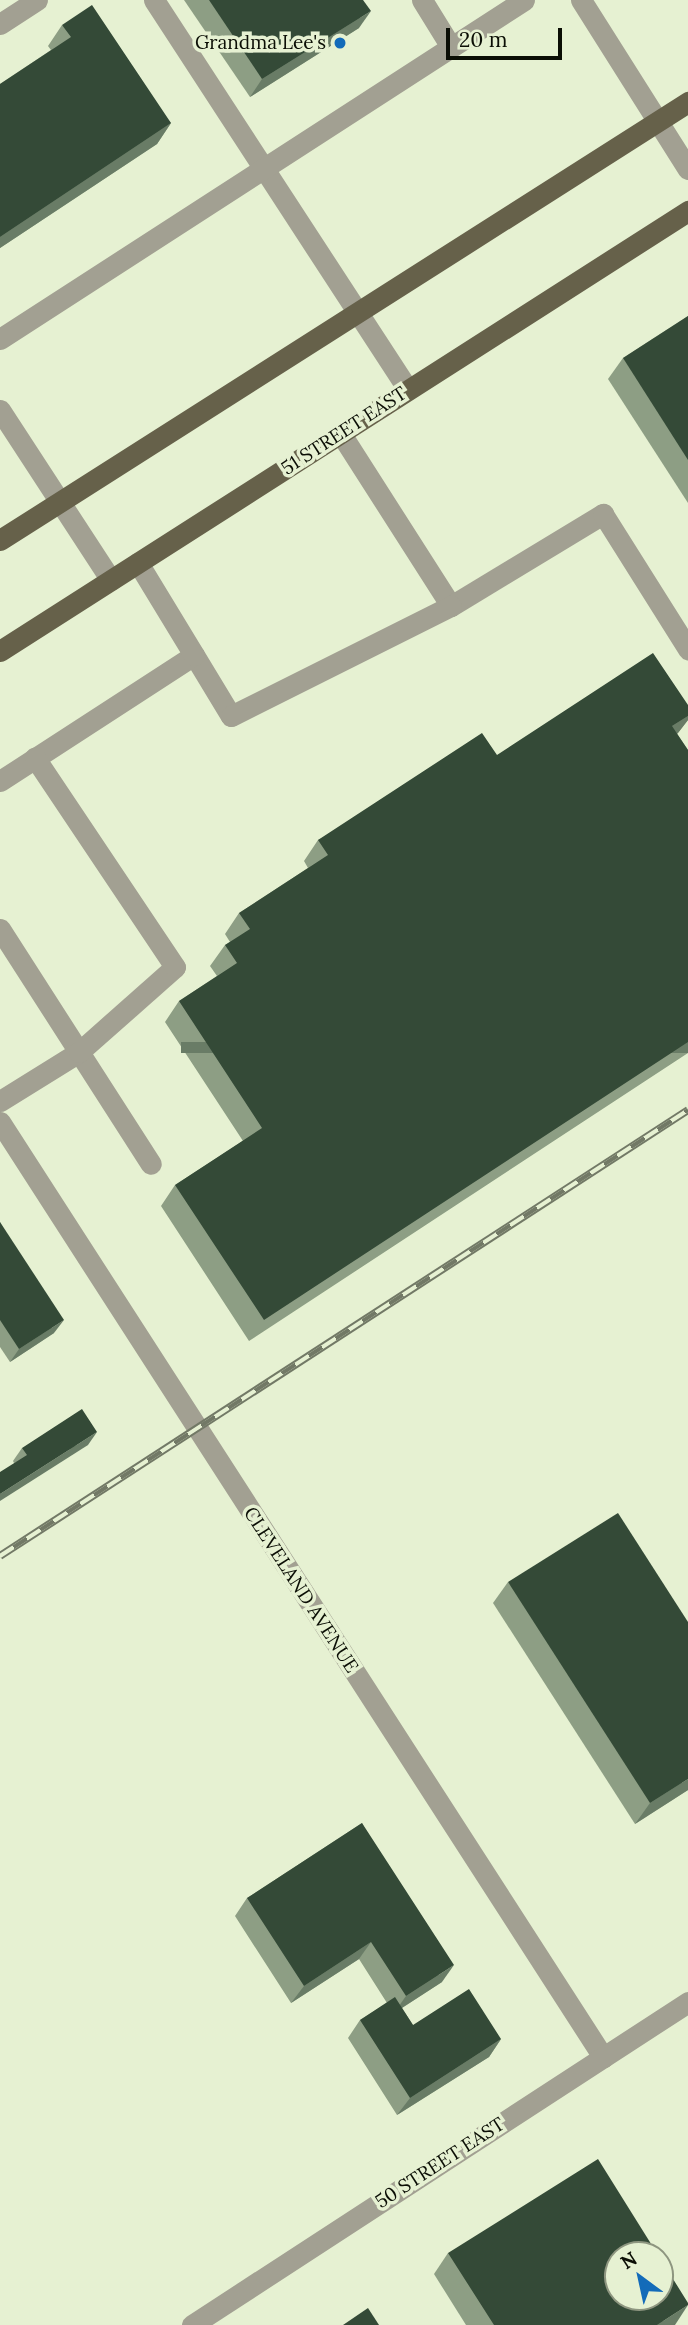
<!DOCTYPE html>
<html>
<head>
<meta charset="utf-8">
<style>
	body { margin:0 }
	#map { position:relative; width:688px; height:2325px; overflow:hidden; background:#e6f1d2; font-family:Lora,serif }
	div>[style] { position:absolute }
	.minor>* { height:21px; margin:-10.5px; padding:0 10.5px; transform-origin:10.5px; border-radius:10.5px; background:#a2a092 }
	.major>* { height:21px; margin:-10.5px; padding:0 10.5px; transform-origin:10.5px; border-radius:10.5px; background:#66614a }
	.rail>* { height:8px; margin-top:-4px; transform-origin:0; background:repeating-linear-gradient(90deg,#e6f1d2 0 16px,#727966 0 32px); box-sizing:border-box; border-block:2px solid #727966 }
	.wall>* { inset:0; background:#8d9e84 }
	.shaded-wall>* { inset:0; background:#697c66; transform-origin:0 0 }
	.building>* { inset:0; background:#344a37 }
	.dots>* { width:19px; height:19px; translate:-50% -50%; box-sizing:border-box; border:4px solid #e6f1d2; border-radius:50% }
	span { translate:-50% -50%; white-space:nowrap; text-align:center; line-height:1.15; -webkit-text-stroke:7px #e6f1d2; paint-order:stroke }
	.poi-label { font-size:19px; color:#0b0e05 }
	.right { translate:-100% -50%; text-align:right }
	.street-label { font-size:19px; color:#0b0e05 }
	.north { position:absolute; left:604px; top:2241px; width:70px; height:70px; box-sizing:border-box; background:#e6f1d2; border:2px solid #8e9680; border-radius:50%; rotate:327deg; font-size:19px; font-weight:700; line-height:28px; text-align:center; color:#0b0e05 }
	.north::after { content:''; display:block; margin:auto; width:24px; height:32px; background:#136bb9; clip-path:polygon(50% 0,100% 100%,50% 72%,0 100%) }
	.scale { position:absolute; left:446px; top:28px; width:116px; height:32px; box-sizing:border-box; border:4px solid #0b0e05; border-top:0; padding-left:9px; font-size:21px; line-height:24px; white-space:nowrap; color:#0b0e05; -webkit-text-stroke:5px #e6f1d2; paint-order:stroke }
</style>
</head>
<body>
<div id="map">
	<div class="minor">
		<i style="left:154px;top:0;width:465px;rotate:56.9deg"></i>
		<i style="left:422px;top:0;width:55px;rotate:58.3deg"></i>
		<i style="left:581px;top:0;width:200px;rotate:57.7deg"></i>
		<i style="left:0;top:24px;width:44px;rotate:-33deg"></i>
		<i style="left:0;top:339px;width:624px;rotate:-32.9deg"></i>
		<i style="left:0;top:410px;width:203px;rotate:56.9deg"></i>
		<i style="left:341px;top:434px;width:204px;rotate:57.4deg"></i>
		<i style="left:451px;top:606px;width:178px;rotate:-31.2deg"></i>
		<i style="left:603px;top:514px;width:160px;rotate:57.8deg"></i>
		<i style="left:194px;top:655px;width:71px;rotate:58.8deg"></i>
		<i style="left:231px;top:716px;width:246px;rotate:-26.6deg"></i>
		<i style="left:0;top:781px;width:231px;rotate:-33deg"></i>
		<i style="left:194px;top:655px;width:108px;rotate:-121.3deg"></i>
		<i style="left:0;top:929px;width:279px;rotate:57.3deg"></i>
		<i style="left:0;top:1101px;width:93px;rotate:-31.8deg"></i>
		<i style="left:79px;top:1052px;width:128px;rotate:-41.5deg"></i>
		<i style="left:175px;top:967px;width:252px;rotate:-123.8deg"></i>
		<i style="left:0;top:1122px;width:1113px;rotate:57.18deg"></i>
		<i style="left:192px;top:2325px;width:592px;rotate:-33.07deg"></i>
	</div>
	<div class="major">
		<i style="left:0;top:540px;width:816px;rotate:-32.48deg"></i>
		<i style="left:0;top:651px;width:817px;rotate:-32.6deg"></i>
	</div>
	<div class="rail">
		<i style="left:0;top:1556px;width:820px;rotate:-32.95deg"></i>
	</div>
	<div class="wall">
		<i style="clip-path:polygon(184px 0,363px 0,359px 28px,250px 97px)"></i>
		<i style="clip-path:polygon(62px 25px,171px 123px,157px 144px,0 248px,0 84px,51px 50px,48px 46px)"></i>
		<i style="clip-path:polygon(688px 316px,688px 503px,608px 379px,623px 358px)"></i>
		<i style="clip-path:polygon(688px 705px,688px 720px,677px 734px,688px 750px,688px 1053px,249px 1341px,161px 1206px,175px 1185px,243px 1141px,165px 1022px,179px 1001px,217px 976px,210px 966px,225px 945px,230px 942px,225px 934px,239px 913px,308px 868px,304px 861px,318px 840px,497px 755px)"></i>
		<i style="clip-path:polygon(0 1222px,54px 1333px,10px 1362px,0 1347px)"></i>
		<i style="clip-path:polygon(88px 1445px,14px 1463px,13px 1461px,22px 1448px)"></i>
		<i style="clip-path:polygon(508px 1582px,688px 1790px,635px 1824px,493px 1603px)"></i>
		<i style="clip-path:polygon(362px 1823px,442px 1982px,402px 2008px,413px 2025px,501px 2039px,489px 2057px,397px 2115px,348px 2038px,360px 2020px,387px 2003px,359px 1959px,291px 2003px,235px 1916px,247px 1898px)"></i>
		<i style="clip-path:polygon(448px 2253px,675px 2325px,466px 2325px,434px 2274px)"></i>
	</div>
	<div class="shaded-wall">
		<i style="clip-path:polygon(371px 11px,359px 28px,250px 97px,262px 79px)"></i>
		<i style="clip-path:polygon(171px 123px,157px 144px,0 248px,0 237px)"></i>
		<i style="clip-path:polygon(688px 716px,688px 720px,678px 733px,658px 747px,672px 726px)"></i>
		<i style="left:688px;top:1042px;width:11px;height:507px;rotate:90deg"></i>
		<i style="clip-path:polygon(64px 1320px,54px 1333px,10px 1362px,19px 1349px)"></i>
		<i style="clip-path:polygon(97px 1432px,88px 1445px,0 1501px,0 1494px)"></i>
		<i style="clip-path:polygon(688px 1779px,688px 1790px,635px 1824px,650px 1803px)"></i>
		<i style="clip-path:polygon(371px 1942px,359px 1959px,291px 2003px,304px 1986px)"></i>
		<i style="clip-path:polygon(454px 1965px,442px 1982px,394px 2013px,406px 1996px)"></i>
		<i style="clip-path:polygon(501px 2039px,489px 2057px,397px 2115px,410px 2098px)"></i>
		<i style="clip-path:polygon(688px 2305px,675px 2325px,657px 2325px)"></i>
	</div>
	<div class="building">
		<i style="clip-path:polygon(209px 0,363px 0,371px 11px,262px 79px)"></i>
		<i style="clip-path:polygon(92px 5px,171px 123px,0 237px,0 84px,71px 37px,62px 25px)"></i>
		<i style="clip-path:polygon(688px 316px,688px 460px,623px 358px)"></i>
		<i style="clip-path:polygon(653px 653px,688px 705px,688px 716px,672px 726px,688px 750px,688px 1042px,264px 1320px,175px 1185px,262px 1128px,179px 1001px,237px 963px,225px 945px,250px 929px,239px 913px,328px 855px,318px 840px,482px 733px,497px 755px)"></i>
		<i style="clip-path:polygon(0 1222px,64px 1320px,19px 1349px,0 1320px)"></i>
		<i style="clip-path:polygon(82px 1409px,97px 1432px,0 1494px,0 1472px,27px 1455px,22px 1448px)"></i>
		<i style="clip-path:polygon(618px 1513px,688px 1622px,688px 1779px,650px 1803px,508px 1582px)"></i>
		<i style="clip-path:polygon(362px 1823px,454px 1965px,406px 1996px,371px 1942px,304px 1986px,247px 1898px)"></i>
		<i style="clip-path:polygon(469px 1989px,501px 2039px,410px 2098px,360px 2020px,395px 1997px,413px 2025px)"></i>
		<i style="clip-path:polygon(598px 2159px,658px 2255px,618px 2255px,618px 2297px,660px 2297px,660px 2258px,688px 2303px,688px 2305px,657px 2325px,494px 2325px,448px 2253px)"></i>
		<i style="clip-path:polygon(368px 2308px,379px 2325px,343px 2325px)"></i>
	</div>
	<div class="dots">
		<i style="left:340px;top:43px;background:#136bb9"></i>
	</div>
	<div class="poi-label">
		<span class="right" style="left:326px;top:43px">Grandma Lee's</span>
	</div>
	<div class="street-label">
		<span style="left:344px;top:431px;rotate:-33deg">51 STREET EAST</span>
		<span style="left:301px;top:1590px;rotate:57deg">CLEVELAND AVENUE</span>
		<span style="left:440px;top:2163px;rotate:-33deg">50 STREET EAST</span>
	</div>
	<div class="north">N</div>
	<div class="scale">20 m</div>
</div>
</body>
</html>
